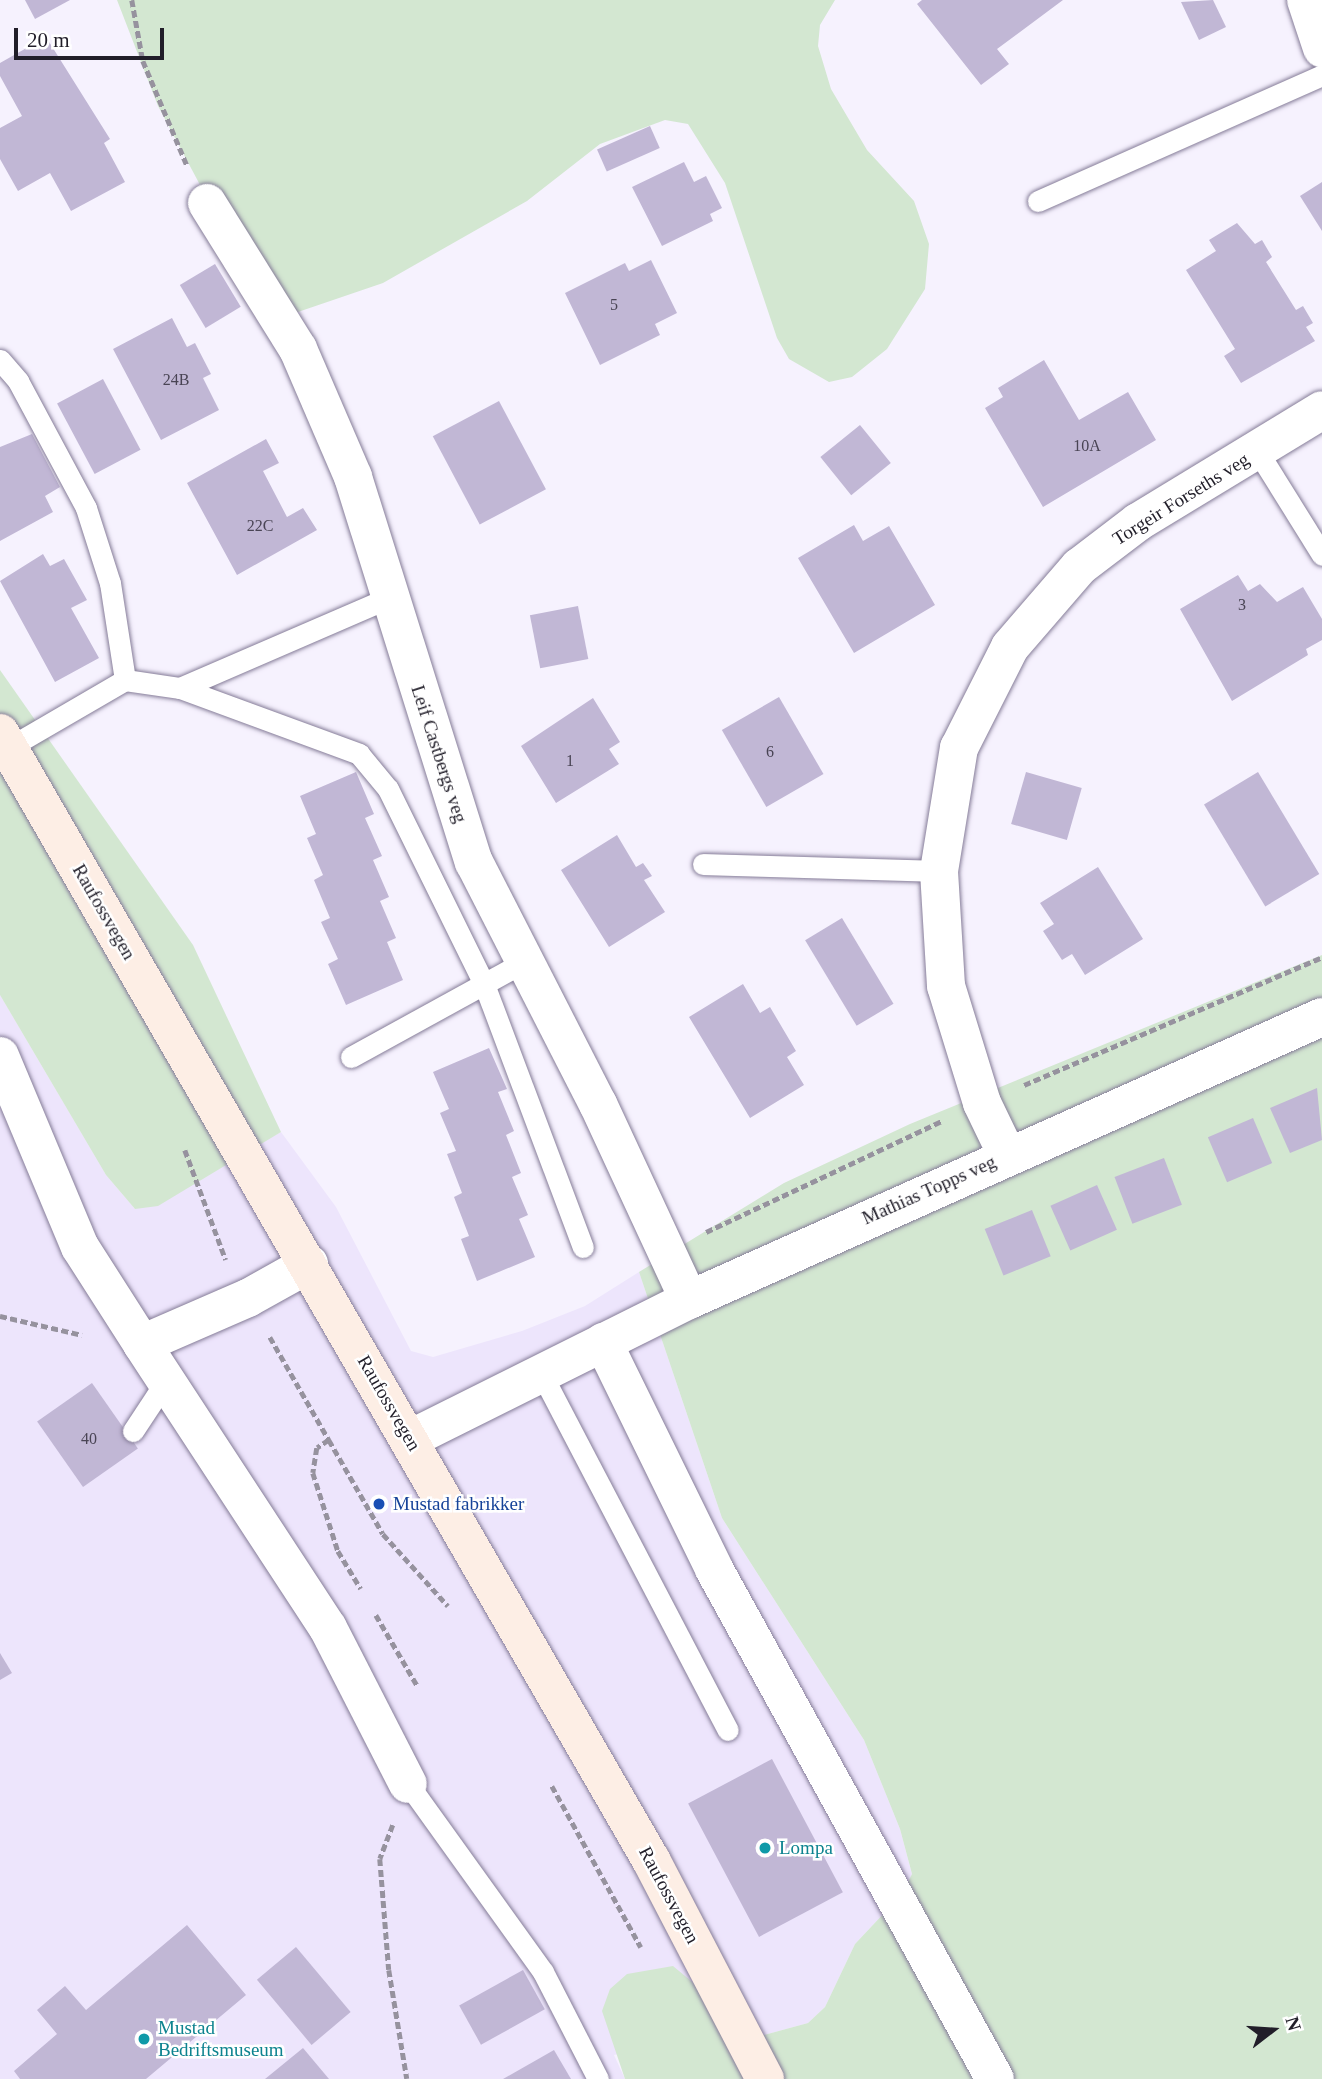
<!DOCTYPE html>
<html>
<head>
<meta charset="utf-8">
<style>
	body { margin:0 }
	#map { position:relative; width:1322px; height:2079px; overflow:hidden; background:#f6f2fe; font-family:"Times New Roman",serif }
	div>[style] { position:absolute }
	.built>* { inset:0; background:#ede5fc }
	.green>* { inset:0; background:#d3e7d1 }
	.building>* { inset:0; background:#c1b7d5; transform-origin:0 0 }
	.path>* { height:4.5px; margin-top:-2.25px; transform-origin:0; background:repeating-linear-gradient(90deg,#96929e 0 7px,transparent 0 10.5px) }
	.roads { filter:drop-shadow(0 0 2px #857c98) drop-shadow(0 0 2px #857c98) }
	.service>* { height:21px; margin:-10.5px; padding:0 10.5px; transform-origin:10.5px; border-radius:10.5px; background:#fff }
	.minor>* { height:38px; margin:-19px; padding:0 19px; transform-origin:19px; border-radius:19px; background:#fff }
	.secondary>* { height:38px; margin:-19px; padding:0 19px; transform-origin:19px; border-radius:19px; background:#fdeee5 }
	.dots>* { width:19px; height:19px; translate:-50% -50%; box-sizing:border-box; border:4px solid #fff; border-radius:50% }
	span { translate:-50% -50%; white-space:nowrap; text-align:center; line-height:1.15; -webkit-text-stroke:5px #fff; paint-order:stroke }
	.number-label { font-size:16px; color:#494454 }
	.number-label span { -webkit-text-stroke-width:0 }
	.street-label { font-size:19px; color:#211e29 }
	.transit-label { font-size:19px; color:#164399 }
	.left { translate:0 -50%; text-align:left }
	.culture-label { font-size:19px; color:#0d838f }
	.north { position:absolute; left:1238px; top:1995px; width:70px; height:70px; -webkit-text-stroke:5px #fff; paint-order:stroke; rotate:73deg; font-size:19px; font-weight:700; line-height:28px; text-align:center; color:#211e29 }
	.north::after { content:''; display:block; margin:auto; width:24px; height:32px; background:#211e29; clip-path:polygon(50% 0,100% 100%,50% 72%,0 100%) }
	.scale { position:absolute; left:14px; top:28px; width:150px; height:32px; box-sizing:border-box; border:4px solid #211e29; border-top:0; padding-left:9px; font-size:21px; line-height:24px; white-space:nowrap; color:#211e29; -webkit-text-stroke:5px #fff; paint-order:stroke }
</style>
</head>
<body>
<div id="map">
	<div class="built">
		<i style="clip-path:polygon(0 995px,106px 1175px,135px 1209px,281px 1132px,336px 1207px,411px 1351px,433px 1357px,522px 1331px,585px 1306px,639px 1272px,722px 1518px,864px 1740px,900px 1829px,912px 1874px,902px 1894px,855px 1944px,825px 2007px,808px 2023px,764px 2035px,744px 2025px,614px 2055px,625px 2079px,0 2079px)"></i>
	</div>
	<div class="green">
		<i style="clip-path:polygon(117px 0,835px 0,820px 25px,818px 46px,831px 89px,867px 150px,914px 201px,929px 244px,925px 289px,887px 349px,852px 377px,829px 382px,789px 359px,777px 338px,725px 183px,688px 124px,665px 120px,600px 144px,527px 201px,383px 283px,295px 313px,257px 292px,158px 106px)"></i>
		<i style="clip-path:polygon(0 670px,193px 945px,281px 1132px,158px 1206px,135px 1209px,106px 1175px,0 995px)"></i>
		<i style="clip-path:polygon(1322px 955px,1322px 2079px,625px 2079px,602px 2011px,610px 1989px,627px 1974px,673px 1966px,744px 2025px,764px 2035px,808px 2023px,825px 2007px,855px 1944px,902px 1894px,912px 1874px,900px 1829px,864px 1740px,722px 1518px,639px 1272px,784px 1183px,910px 1124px)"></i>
	</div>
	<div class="building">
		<i style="clip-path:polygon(25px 0,70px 0,35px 19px)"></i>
		<i style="clip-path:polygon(922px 0,1063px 0,997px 49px,1009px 64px,981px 85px,917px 4px)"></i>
		<i style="clip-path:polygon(1213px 0,1226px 27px,1199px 40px,1181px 2px)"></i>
		<i style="clip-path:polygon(46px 37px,110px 139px,104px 143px,125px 182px,71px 211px,50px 173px,18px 191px,0 159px,0 128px,22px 116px,0 76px,0 63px)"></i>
		<i style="left:650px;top:126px;width:24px;height:58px;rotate:66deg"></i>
		<i style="clip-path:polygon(684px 162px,694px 182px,706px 176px,722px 208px,710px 214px,713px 221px,662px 246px,632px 187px)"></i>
		<i style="clip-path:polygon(1322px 182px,1322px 231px,1300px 196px)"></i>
		<i style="clip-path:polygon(1237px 223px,1255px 244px,1262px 240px,1272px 257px,1266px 262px,1296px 310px,1303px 306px,1313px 323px,1306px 327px,1315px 341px,1241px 383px,1224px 356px,1235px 349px,1186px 270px,1216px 251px,1209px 240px)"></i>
		<i style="clip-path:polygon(651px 260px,677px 313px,655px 324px,660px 335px,600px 365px,565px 293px,625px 263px,629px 271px)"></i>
		<i style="left:215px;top:264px;width:50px;height:41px;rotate:59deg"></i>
		<i style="clip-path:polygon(172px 318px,187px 347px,195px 343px,211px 374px,203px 378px,219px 410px,161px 440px,113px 349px)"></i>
		<i style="clip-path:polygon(1044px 360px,1079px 420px,1128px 392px,1156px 440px,1043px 507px,985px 408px,1003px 397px,998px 388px)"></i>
		<i style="left:103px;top:379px;width:80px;height:52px;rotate:62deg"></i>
		<i style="left:499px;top:401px;width:100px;height:75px;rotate:62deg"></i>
		<i style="left:860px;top:425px;width:49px;height:51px;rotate:51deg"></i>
		<i style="clip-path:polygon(32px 434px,60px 487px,45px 496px,53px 512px,0 541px,0 447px)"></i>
		<i style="clip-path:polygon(266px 439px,279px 463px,263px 471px,287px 517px,303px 508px,317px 530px,237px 575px,187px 483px)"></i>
		<i style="clip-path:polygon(854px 525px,863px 541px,889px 526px,935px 605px,854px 653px,798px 558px)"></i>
		<i style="clip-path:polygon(43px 554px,50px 566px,64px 559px,87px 600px,71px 608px,99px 658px,55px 682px,0 581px)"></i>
		<i style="clip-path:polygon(1238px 575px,1248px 591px,1260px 584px,1277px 602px,1303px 587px,1322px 619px,1322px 640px,1306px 649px,1308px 655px,1232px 701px,1180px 609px)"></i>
		<i style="left:578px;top:606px;width:54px;height:49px;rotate:79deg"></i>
		<i style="left:779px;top:697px;width:89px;height:66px;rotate:60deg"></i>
		<i style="clip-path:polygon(593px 698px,620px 742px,609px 749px,619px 764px,556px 803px,521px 746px)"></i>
		<i style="clip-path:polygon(356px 772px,374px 814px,365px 818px,382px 856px,373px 860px,389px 897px,380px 901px,396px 938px,387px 942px,403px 980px,346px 1005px,328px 964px,338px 959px,321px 922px,330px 918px,314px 880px,323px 875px,307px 838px,316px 834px,300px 796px)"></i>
		<i style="left:1026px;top:772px;width:58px;height:54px;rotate:16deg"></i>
		<i style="left:1258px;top:772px;width:119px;height:63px;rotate:59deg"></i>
		<i style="clip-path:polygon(617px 835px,636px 867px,643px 863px,648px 870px,652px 876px,644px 880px,665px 912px,609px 947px,561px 870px)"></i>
		<i style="clip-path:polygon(1098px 867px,1143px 939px,1085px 975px,1072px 954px,1062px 960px,1043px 931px,1054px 924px,1040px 903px)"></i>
		<i style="left:842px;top:918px;width:100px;height:43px;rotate:59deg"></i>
		<i style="clip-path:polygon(743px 984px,760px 1013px,770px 1007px,796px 1051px,787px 1057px,804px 1085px,750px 1118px,689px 1017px)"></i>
		<i style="clip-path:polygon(489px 1048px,507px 1089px,498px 1092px,514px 1131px,506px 1135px,521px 1173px,512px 1177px,528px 1215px,519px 1219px,535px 1257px,477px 1281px,461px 1239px,469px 1236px,454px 1197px,462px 1193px,447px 1154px,456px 1151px,440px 1113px,449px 1109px,433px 1072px)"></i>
		<i style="clip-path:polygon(1317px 1088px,1322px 1140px,1290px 1153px,1270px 1108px)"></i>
		<i style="left:1253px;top:1118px;width:49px;height:49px;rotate:67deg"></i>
		<i style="left:1164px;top:1158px;width:50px;height:53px;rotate:69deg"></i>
		<i style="left:1097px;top:1185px;width:49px;height:51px;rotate:66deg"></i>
		<i style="left:1032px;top:1210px;width:50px;height:51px;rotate:68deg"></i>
		<i style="left:92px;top:1383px;width:80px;height:67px;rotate:55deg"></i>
		<i style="clip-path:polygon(0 1653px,12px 1673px,0 1680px)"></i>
		<i style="left:772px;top:1759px;width:151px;height:95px;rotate:62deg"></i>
		<i style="clip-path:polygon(187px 1925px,246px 1995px,146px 2079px,20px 2079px,14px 2071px,57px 2034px,37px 2010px,65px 1986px,86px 2010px)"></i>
		<i style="left:296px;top:1947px;width:85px;height:51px;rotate:50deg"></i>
		<i style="left:523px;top:1970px;width:45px;height:73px;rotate:61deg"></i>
		<i style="clip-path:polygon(303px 2048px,329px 2079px,265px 2079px)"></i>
		<i style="clip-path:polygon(554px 2050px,571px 2079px,503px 2079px)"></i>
	</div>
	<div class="path">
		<i style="left:132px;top:0;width:62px;rotate:79.8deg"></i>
		<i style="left:143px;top:61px;width:113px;rotate:67.1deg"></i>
		<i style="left:1024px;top:1085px;width:324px;rotate:-23.2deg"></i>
		<i style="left:185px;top:1150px;width:117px;rotate:69.6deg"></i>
		<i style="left:706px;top:1232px;width:261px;rotate:-25.2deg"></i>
		<i style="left:0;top:1316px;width:84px;rotate:13deg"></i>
		<i style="left:270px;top:1337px;width:119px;rotate:60.2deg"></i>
		<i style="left:329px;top:1440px;width:14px;rotate:146deg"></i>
		<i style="left:317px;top:1448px;width:25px;rotate:99deg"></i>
		<i style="left:313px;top:1473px;width:82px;rotate:72.2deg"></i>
		<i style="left:338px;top:1551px;width:44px;rotate:58.8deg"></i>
		<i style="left:329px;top:1440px;width:108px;rotate:60.1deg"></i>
		<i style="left:383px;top:1534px;width:97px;rotate:47.9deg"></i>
		<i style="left:376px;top:1615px;width:83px;rotate:59.7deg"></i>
		<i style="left:552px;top:1786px;width:184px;rotate:61.1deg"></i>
		<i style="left:393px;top:1825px;width:36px;rotate:111deg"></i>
		<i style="left:380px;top:1859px;width:111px;rotate:85.4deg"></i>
		<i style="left:389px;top:1970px;width:110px;rotate:80.6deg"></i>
	</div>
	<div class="roads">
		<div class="service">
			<i style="left:1038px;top:201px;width:311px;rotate:-23.9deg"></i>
			<i style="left:0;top:360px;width:28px;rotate:49deg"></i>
			<i style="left:18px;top:381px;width:144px;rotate:61.8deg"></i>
			<i style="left:86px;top:508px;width:79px;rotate:72.3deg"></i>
			<i style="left:110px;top:583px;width:98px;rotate:81.2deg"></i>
			<i style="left:1258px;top:452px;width:121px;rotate:58.1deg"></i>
			<i style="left:180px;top:688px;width:229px;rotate:-23.4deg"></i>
			<i style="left:8px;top:748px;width:135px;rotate:-30.2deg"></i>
			<i style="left:125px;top:680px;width:56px;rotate:8.3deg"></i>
			<i style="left:180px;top:688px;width:191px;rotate:20.2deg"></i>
			<i style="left:359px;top:754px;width:45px;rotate:50.4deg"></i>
			<i style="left:388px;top:789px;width:217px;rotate:63.8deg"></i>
			<i style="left:484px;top:984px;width:281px;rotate:69.4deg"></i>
			<i style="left:703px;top:864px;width:236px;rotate:1.7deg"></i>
			<i style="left:351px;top:1057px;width:197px;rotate:-28.8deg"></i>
			<i style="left:540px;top:1371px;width:405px;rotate:62.4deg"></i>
			<i style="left:133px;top:1431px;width:60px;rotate:-56.6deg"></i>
			<i style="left:408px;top:1784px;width:231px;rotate:54.3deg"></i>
			<i style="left:543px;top:1972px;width:120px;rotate:62.8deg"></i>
		</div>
		<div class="minor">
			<i style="left:1306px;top:0;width:51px;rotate:71.6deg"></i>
			<i style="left:207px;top:203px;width:172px;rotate:58.1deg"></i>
			<i style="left:298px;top:349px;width:139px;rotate:66.7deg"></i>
			<i style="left:353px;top:477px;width:404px;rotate:72.6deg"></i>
			<i style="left:474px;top:862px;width:272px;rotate:62.9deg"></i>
			<i style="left:598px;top:1104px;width:216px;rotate:65.1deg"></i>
			<i style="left:0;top:1056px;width:207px;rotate:67.3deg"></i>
			<i style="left:80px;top:1247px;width:115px;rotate:57.4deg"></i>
			<i style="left:142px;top:1344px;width:116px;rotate:-23.5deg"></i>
			<i style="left:248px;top:1298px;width:70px;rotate:-29.1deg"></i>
			<i style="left:1007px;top:1155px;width:58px;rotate:-115.7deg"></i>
			<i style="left:982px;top:1103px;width:122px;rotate:-107.1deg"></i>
			<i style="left:946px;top:986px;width:115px;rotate:-93.5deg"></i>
			<i style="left:939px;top:871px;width:125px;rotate:-80.8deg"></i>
			<i style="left:959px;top:748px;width:113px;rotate:-63.2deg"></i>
			<i style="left:1010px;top:647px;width:106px;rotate:-49.2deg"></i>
			<i style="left:1079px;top:567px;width:74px;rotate:-37.3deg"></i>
			<i style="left:1138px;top:522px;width:215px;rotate:-31.3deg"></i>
			<i style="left:603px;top:1342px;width:253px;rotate:63.9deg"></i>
			<i style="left:714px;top:1569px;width:582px;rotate:61.15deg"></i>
			<i style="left:142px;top:1344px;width:339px;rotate:56.8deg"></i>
			<i style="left:328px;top:1628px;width:175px;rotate:62.9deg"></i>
			<i style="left:410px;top:1439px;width:312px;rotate:-26.5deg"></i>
			<i style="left:689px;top:1300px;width:693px;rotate:-24.09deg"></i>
		</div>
		<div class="secondary">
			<i style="left:0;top:733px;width:1302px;rotate:59.99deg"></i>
			<i style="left:651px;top:1860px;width:247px;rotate:62.5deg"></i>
		</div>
	</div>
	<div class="dots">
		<i style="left:379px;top:1504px;background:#1a4fb4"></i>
		<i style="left:765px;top:1848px;background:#0f9aa8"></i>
		<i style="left:144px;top:2039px;background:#0f9aa8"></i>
	</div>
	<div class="number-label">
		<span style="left:614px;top:305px">5</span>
		<span style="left:176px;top:380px">24B</span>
		<span style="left:1087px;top:446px">10A</span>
		<span style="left:260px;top:526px">22C</span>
		<span style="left:1242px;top:605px">3</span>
		<span style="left:770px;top:752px">6</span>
		<span style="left:570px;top:761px">1</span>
		<span style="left:89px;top:1439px">40</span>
	</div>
	<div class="street-label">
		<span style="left:1181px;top:499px;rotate:-32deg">Torgeir Forseths veg</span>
		<span style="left:439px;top:754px;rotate:72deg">Leif Castbergs veg</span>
		<span style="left:104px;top:912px;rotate:60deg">Raufossvegen</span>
		<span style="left:929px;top:1190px;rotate:-24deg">Mathias Topps veg</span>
		<span style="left:389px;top:1403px;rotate:60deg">Raufossvegen</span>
		<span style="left:669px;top:1895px;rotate:62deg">Raufossvegen</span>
	</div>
	<div class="transit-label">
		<span class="left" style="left:393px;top:1504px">Mustad fabrikker</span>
	</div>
	<div class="culture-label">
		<span class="left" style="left:779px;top:1848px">Lompa</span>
		<span class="left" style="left:158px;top:2039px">Mustad<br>Bedriftsmuseum</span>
	</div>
	<div class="north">N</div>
	<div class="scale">20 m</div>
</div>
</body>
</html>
